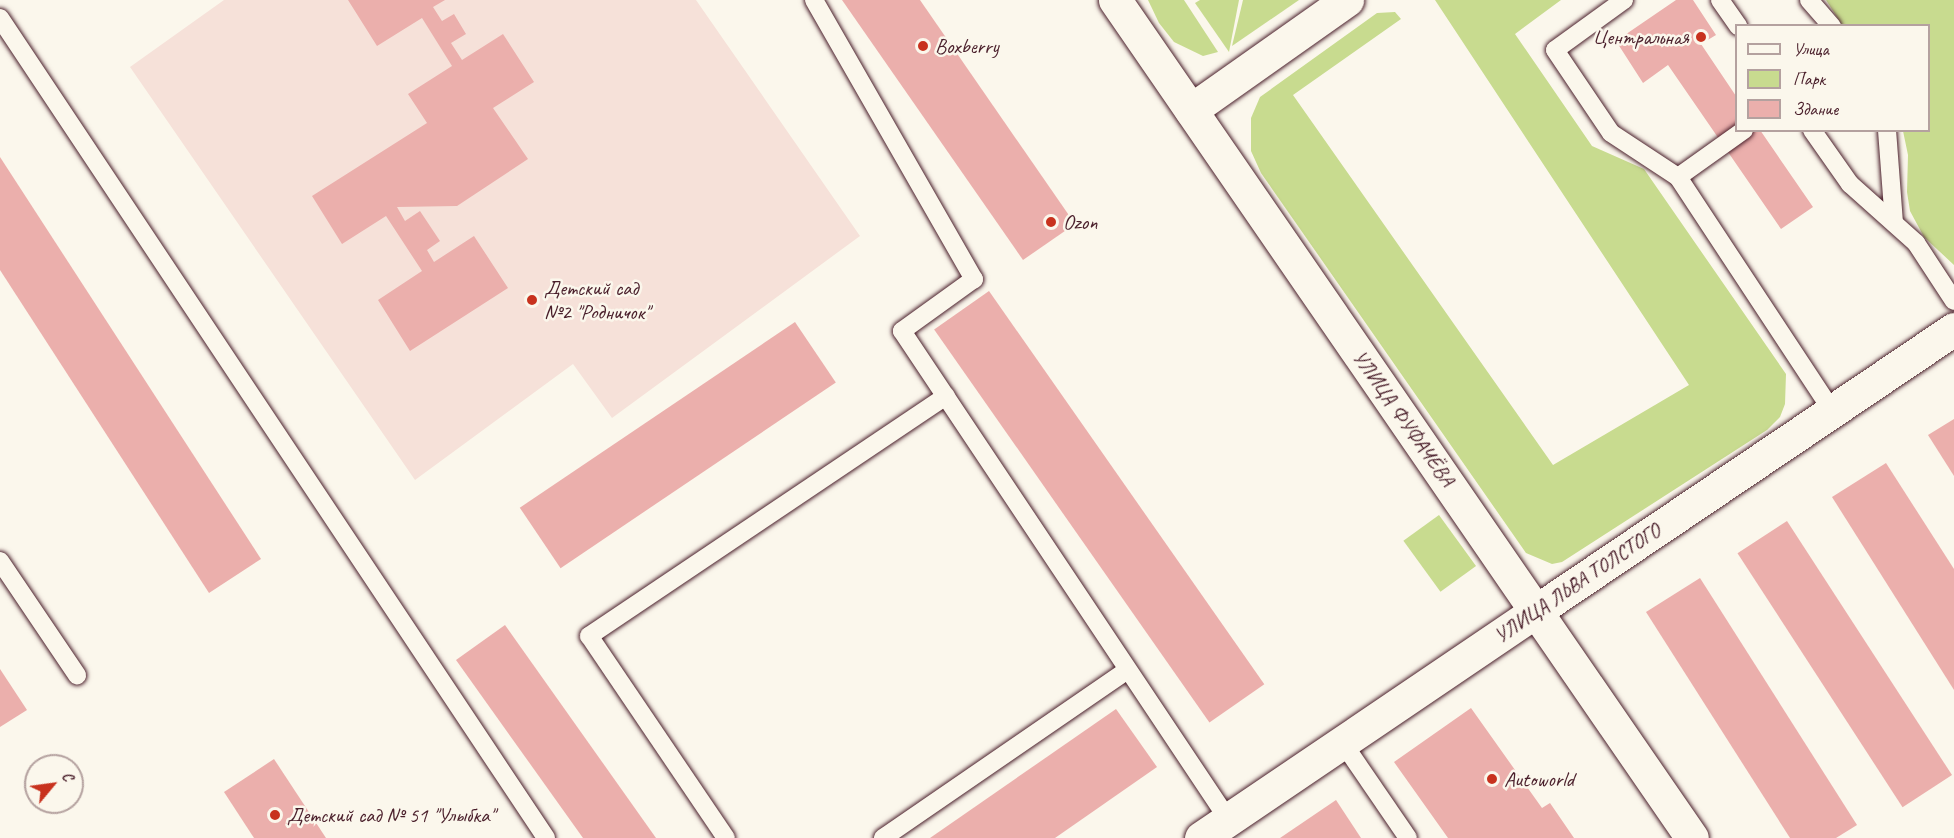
<!DOCTYPE html>
<html>
<head>
<meta charset="utf-8">
<style>
	body { margin:0 }
	#map { position:relative; width:1954px; height:838px; overflow:hidden; background:#fbf7ec; font-family:Caveat,sans-serif }
	div>[style] { position:absolute }
	.built>* { inset:0; background:#f6e1d9 }
	.green>* { inset:0; background:#c8db8f; transform-origin:0 0 }
	.building>* { inset:0; background:#ebafac; transform-origin:0 0 }
	.roads { filter:drop-shadow(0 0 2px #4a1f2b) drop-shadow(0 0 2px #4a1f2b) }
	.service>* { height:18px; margin:-9px; padding:0 9px; transform-origin:9px; border-radius:9px; background:#fbf7ec }
	.minor>* { height:33px; margin:-16.5px; padding:0 16.5px; transform-origin:16.5px; border-radius:16.5px; background:#fbf7ec }
	.tertiary>* { height:33px; margin:-16.5px; padding:0 16.5px; transform-origin:16.5px; border-radius:16.5px; background:#fbf7ec }
	.dots>* { width:16px; height:16px; translate:-50% -50%; box-sizing:border-box; border:3px solid #fbf7ec; border-radius:50% }
	span { translate:-50% -50%; white-space:nowrap; text-align:center; line-height:1.15; -webkit-text-stroke:5px #fbf7ec; paint-order:stroke }
	.poi-label { font-size:21px; color:#4a1f2b }
	.right { translate:-100% -50%; text-align:right }
	.left { translate:0 -50%; text-align:left }
	.street-label { font-size:21px; color:#4a1f2b }
	.legend { position:absolute; left:1735px; top:24px; width:195px; height:108px; box-sizing:border-box; background:#fbf7ec; border:2px solid #b4a19f; margin:0; padding:8px 10px; list-style:none; font-size:18px; color:#4a1f2b }
	.legend li { display:flex; align-items:center; gap:12px; height:30px }
	.legend b { width:30px; border:2px solid #b4a19f }
	.north { position:absolute; left:24px; top:754px; width:60px; height:60px; box-sizing:border-box; background:#fbf7ec; border:2px solid #b4a19f; border-radius:50%; rotate:61deg; font-size:16px; font-weight:700; line-height:24px; text-align:center; color:#4a1f2b }
	.north::after { content:''; display:block; margin:auto; width:21px; height:27px; background:#c8321e; clip-path:polygon(50% 0,100% 100%,50% 72%,0 100%) }
</style>
</head>
<body>
<div id="map">
	<div class="built">
		<i style="clip-path:polygon(224px 0,696px 0,860px 236px,612px 418px,573px 364px,415px 480px,130px 67px)"></i>
	</div>
	<div class="green">
		<i style="clip-path:polygon(1148px 0,1184px 0,1218px 52px,1203px 56px,1174px 42px,1159px 23px)"></i>
		<i style="clip-path:polygon(1200px 0,1239px 0,1229px 52px,1195px 3px)"></i>
		<i style="clip-path:polygon(1243px 0,1299px 0,1232px 46px)"></i>
		<i style="clip-path:polygon(1435px 0,1561px 0,1515px 34px,1592px 146px,1644px 169px,1786px 374px,1785px 404px,1780px 417px,1767px 430px,1562px 562px,1552px 564px,1526px 553px,1261px 173px,1251px 151px,1251px 118px,1260px 97px,1377px 13px,1395px 12px,1401px 19px,1293px 95px,1553px 465px,1689px 385px)"></i>
		<i style="clip-path:polygon(1826px 0,1954px 0,1954px 265px,1924px 237px,1910px 211px,1907px 192px,1908px 155px,1903px 131px,1928px 130px,1928px 26px,1842px 25px)"></i>
		<i style="left:1439px;top:515px;width:63px;height:44px;rotate:54deg"></i>
	</div>
	<div class="building">
		<i style="clip-path:polygon(348px 0,445px 0,433px 7px,442px 21px,454px 14px,466px 34px,451px 43px,462px 60px,503px 34px,534px 82px,493px 108px,528px 159px,457px 206px,397px 207px,405px 221px,420px 211px,440px 241px,427px 250px,434px 262px,474px 236px,508px 288px,410px 351px,378px 300px,422px 271px,386px 216px,342px 244px,312px 196px,427px 123px,408px 94px,452px 66px,422px 18px,377px 46px)"></i>
		<i style="clip-path:polygon(842px 0,920px 0,1075px 224px,1023px 260px)"></i>
		<i style="clip-path:polygon(1676px 0,1693px 0,1716px 35px,1701px 44px,1736px 96px,1736px 130px,1760px 130px,1813px 207px,1781px 229px,1668px 65px,1643px 83px,1616px 41px)"></i>
		<i style="clip-path:polygon(0 157px,261px 559px,209px 593px,0 270px)"></i>
		<i style="left:989px;top:291px;width:480px;height:67px;rotate:55deg"></i>
		<i style="left:795px;top:322px;width:73px;height:332px;rotate:56deg"></i>
		<i style="clip-path:polygon(1954px 419px,1954px 476px,1928px 435px)"></i>
		<i style="clip-path:polygon(1886px 463px,1954px 569px,1954px 690px,1832px 497px)"></i>
		<i style="left:1787px;top:521px;width:303px;height:59px;rotate:57deg"></i>
		<i style="clip-path:polygon(1700px 578px,1857px 825px,1836px 838px,1790px 838px,1646px 612px)"></i>
		<i style="clip-path:polygon(505px 625px,656px 838px,583px 838px,456px 660px)"></i>
		<i style="clip-path:polygon(0 669px,27px 710px,0 727px)"></i>
		<i style="clip-path:polygon(1471px 708px,1542px 808px,1550px 803px,1574px 838px,1448px 838px,1394px 762px)"></i>
		<i style="clip-path:polygon(1116px 709px,1157px 767px,1055px 838px,930px 838px)"></i>
		<i style="clip-path:polygon(274px 759px,326px 838px,254px 838px,224px 792px)"></i>
		<i style="clip-path:polygon(1336px 800px,1361px 838px,1280px 838px)"></i>
	</div>
	<div class="roads">
		<div class="service">
			<i style="left:814px;top:0;width:322px;rotate:60.2deg"></i>
			<i style="left:974px;top:279px;width:89px;rotate:144.2deg"></i>
			<i style="left:902px;top:331px;width:587px;rotate:56.26deg"></i>
			<i style="left:1624px;top:0;width:85px;rotate:144.1deg"></i>
			<i style="left:1555px;top:50px;width:100px;rotate:56deg"></i>
			<i style="left:1611px;top:133px;width:80px;rotate:33.3deg"></i>
			<i style="left:1720px;top:0;width:32px;rotate:55deg"></i>
			<i style="left:1809px;top:0;width:35px;rotate:49deg"></i>
			<i style="left:0;top:18px;width:985px;rotate:56.34deg"></i>
			<i style="left:1744px;top:130px;width:81px;rotate:144.5deg"></i>
			<i style="left:1678px;top:177px;width:282px;rotate:56.6deg"></i>
			<i style="left:1812px;top:130px;width:66px;rotate:54.9deg"></i>
			<i style="left:1850px;top:184px;width:89px;rotate:41.8deg"></i>
			<i style="left:1916px;top:243px;width:69px;rotate:56.8deg"></i>
			<i style="left:1887px;top:130px;width:93px;rotate:85.7deg"></i>
			<i style="left:0;top:561px;width:138px;rotate:56deg"></i>
			<i style="left:1343px;top:743px;width:115px;rotate:55.6deg"></i>
			<i style="left:726px;top:838px;width:244px;rotate:-124.1deg"></i>
			<i style="left:589px;top:636px;width:430px;rotate:-33.9deg"></i>
			<i style="left:883px;top:838px;width:295px;rotate:-34.5deg"></i>
		</div>
		<div class="minor">
			<i style="left:1191px;top:110px;width:191px;rotate:-35.2deg"></i>
			<i style="left:1536px;top:611px;width:504px;rotate:-34.01deg"></i>
		</div>
		<div class="tertiary">
			<i style="left:1115px;top:0;width:1017px;rotate:55.45deg"></i>
			<i style="left:1201px;top:838px;width:405px;rotate:-34.1deg"></i>
		</div>
	</div>
	<div class="dots">
		<i style="left:1701px;top:37px;background:#c8321e"></i>
		<i style="left:923px;top:46px;background:#c8321e"></i>
		<i style="left:1051px;top:222px;background:#c8321e"></i>
		<i style="left:532px;top:300px;background:#c8321e"></i>
		<i style="left:1492px;top:779px;background:#c8321e"></i>
		<i style="left:275px;top:815px;background:#c8321e"></i>
	</div>
	<div class="poi-label">
		<span class="right" style="left:1689px;top:37px">Центральная</span>
		<span class="left" style="left:935px;top:46px">Boxberry</span>
		<span class="left" style="left:1063px;top:222px">Ozon</span>
		<span class="left" style="left:544px;top:300px">Детский сад<br>№2 "Родничок"</span>
		<span class="left" style="left:1504px;top:779px">Autoworld</span>
		<span class="left" style="left:287px;top:815px">Детский сад № 51 "Улыбка"</span>
	</div>
	<div class="street-label">
		<span style="left:1404px;top:418px;rotate:55deg">УЛИЦА ФУФАЧЁВА</span>
		<span style="left:1577px;top:583px;rotate:-34deg">УЛИЦА ЛЬВА ТОЛСТОГО</span>
	</div>
	<ul class="legend">
	<li><b style="height:8px;background:#fbf7ec"></b>Улица</li>
	<li><b style="height:16px;background:#c8db8f"></b>Парк</li>
	<li><b style="height:16px;background:#ebafac"></b>Здание</li>
	</ul>
	<div class="north">С</div>
</div>
</body>
</html>
